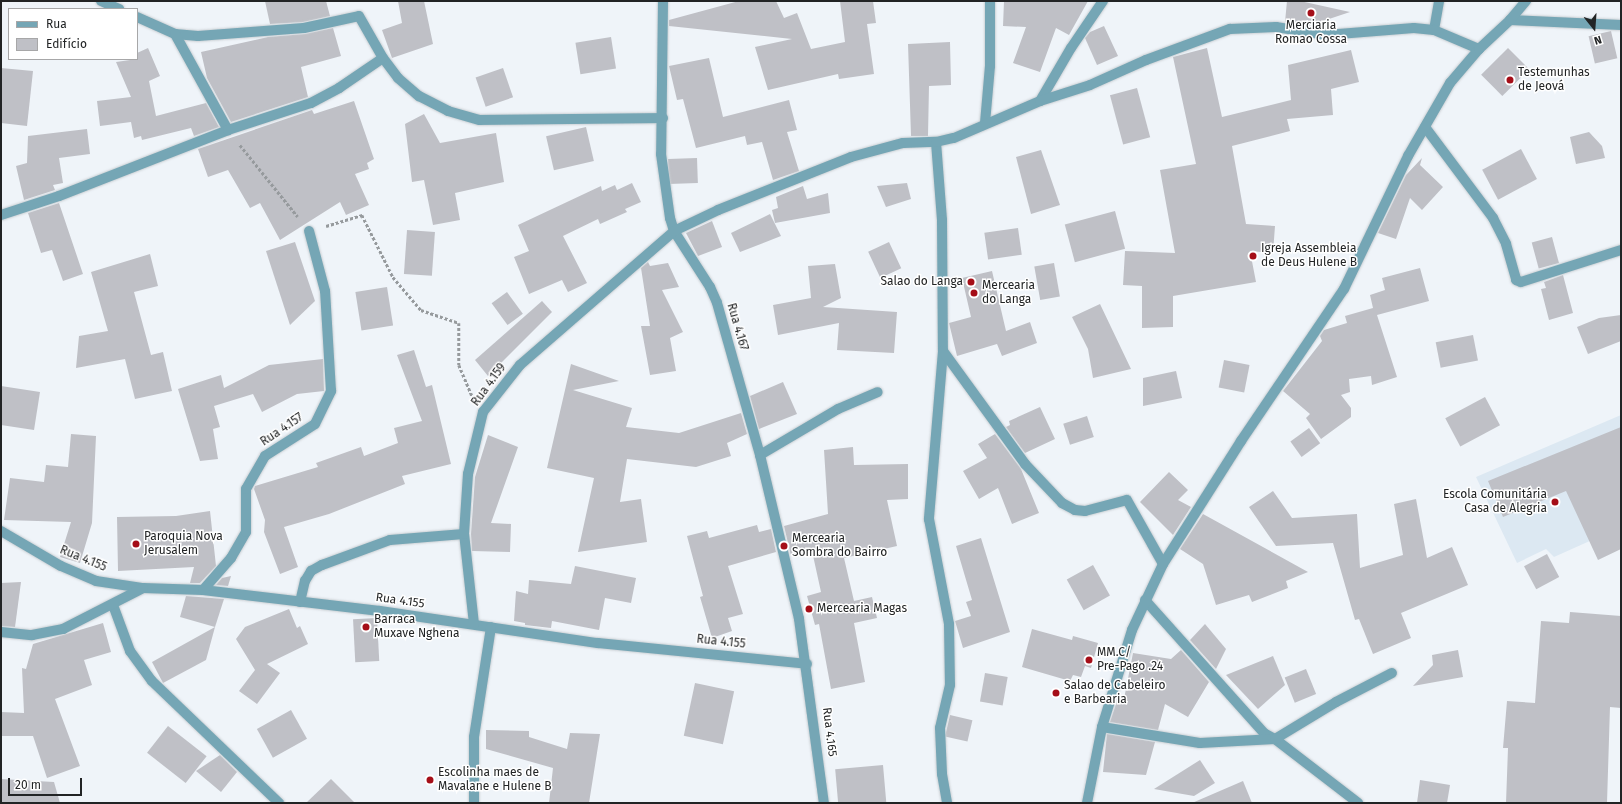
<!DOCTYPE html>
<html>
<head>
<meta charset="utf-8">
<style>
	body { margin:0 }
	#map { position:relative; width:1622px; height:804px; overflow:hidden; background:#eff4f9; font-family:"Fira Sans",sans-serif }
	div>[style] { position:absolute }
	.built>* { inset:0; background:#dce8f2 }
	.building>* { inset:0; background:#bfc0c6; transform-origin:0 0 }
	.path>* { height:2.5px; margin-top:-1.25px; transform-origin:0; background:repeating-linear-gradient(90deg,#969a9d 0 3px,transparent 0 5px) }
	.roads { filter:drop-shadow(0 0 1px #cacfd3) drop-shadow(0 0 1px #cacfd3) }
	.minor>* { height:10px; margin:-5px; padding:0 5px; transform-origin:5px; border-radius:5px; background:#75a6b5 }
	.dots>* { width:11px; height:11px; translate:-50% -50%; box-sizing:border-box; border:2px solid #fff; border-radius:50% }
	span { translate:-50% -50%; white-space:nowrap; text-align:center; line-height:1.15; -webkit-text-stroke:3px #fff; paint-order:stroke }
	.poi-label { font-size:12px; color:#222425 }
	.left { translate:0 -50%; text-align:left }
	.right { translate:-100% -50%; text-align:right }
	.street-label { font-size:12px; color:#222425 }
	.frame { position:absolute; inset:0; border:2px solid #222425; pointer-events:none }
	.legend { position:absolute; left:8px; top:8px; width:130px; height:52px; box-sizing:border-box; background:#fff; border:1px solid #a7a7a8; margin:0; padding:5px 7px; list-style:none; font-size:12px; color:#222425 }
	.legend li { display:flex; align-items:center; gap:8px; height:20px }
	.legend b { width:20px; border:1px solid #a7a7a8 }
	.north { position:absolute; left:1574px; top:8px; width:40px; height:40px; -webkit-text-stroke:3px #fff; paint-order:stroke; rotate:163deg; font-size:11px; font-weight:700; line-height:16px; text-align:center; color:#222425 }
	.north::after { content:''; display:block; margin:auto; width:14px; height:18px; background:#222425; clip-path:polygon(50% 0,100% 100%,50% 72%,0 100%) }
	.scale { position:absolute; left:8px; top:778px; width:74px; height:18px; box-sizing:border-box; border:2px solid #222425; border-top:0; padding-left:5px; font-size:12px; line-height:14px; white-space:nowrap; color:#222425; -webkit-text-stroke:3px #fff; paint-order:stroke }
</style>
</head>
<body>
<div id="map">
	<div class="built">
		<i style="clip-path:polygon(1621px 415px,1621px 527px,1554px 557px,1546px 549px,1517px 563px,1476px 477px)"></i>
	</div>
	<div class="building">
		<i style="clip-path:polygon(265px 1px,326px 1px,330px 16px,303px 22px,270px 24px)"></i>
		<i style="clip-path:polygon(398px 1px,424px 1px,433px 44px,392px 58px,382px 30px,402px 23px)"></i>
		<i style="clip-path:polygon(739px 1px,776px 1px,784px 18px,797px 13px,811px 49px,845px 42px,840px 1px,873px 1px,876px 23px,867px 24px,874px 74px,839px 79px,838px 74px,768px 90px,755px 47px,792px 39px,669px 26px,669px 20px)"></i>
		<i style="clip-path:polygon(1004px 1px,1088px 1px,1069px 35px,1056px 28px,1040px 72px,1013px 63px,1026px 27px,1003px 26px)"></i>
		<i style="clip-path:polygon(1287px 1px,1300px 1px,1350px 12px,1308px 26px,1285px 22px)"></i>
		<i style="clip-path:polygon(1104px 26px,1118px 56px,1097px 65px,1085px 38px,1090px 32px)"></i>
		<i style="clip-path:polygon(333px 28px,341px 56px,301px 67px,308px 97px,231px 122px,207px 78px,201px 52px,268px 37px,305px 34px)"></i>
		<i style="left:1611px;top:31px;width:28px;height:23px;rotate:77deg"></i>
		<i style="left:611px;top:37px;width:32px;height:36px;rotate:81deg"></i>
		<i style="clip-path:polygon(950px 42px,951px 85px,929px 86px,928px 136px,911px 136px,908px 44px)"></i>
		<i style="clip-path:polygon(148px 48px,160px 76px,149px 81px,156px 116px,206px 103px,219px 127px,194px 136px,191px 128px,142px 140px,141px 136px,134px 138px,131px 122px,100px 126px,97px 101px,131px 97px,116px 62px,137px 59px,137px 53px)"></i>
		<i style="clip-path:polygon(1207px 48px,1222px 117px,1291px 100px,1288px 65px,1351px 50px,1359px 82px,1331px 89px,1333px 115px,1287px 119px,1290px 131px,1232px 146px,1246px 224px,1275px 226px,1273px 253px,1250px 251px,1256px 282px,1173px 296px,1173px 327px,1142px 328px,1142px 286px,1123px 285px,1125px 251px,1175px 253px,1160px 170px,1196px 164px,1173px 57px)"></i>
		<i style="left:1508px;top:48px;width:30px;height:38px;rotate:45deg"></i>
		<i style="clip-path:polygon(709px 58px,723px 117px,789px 100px,797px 130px,787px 132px,799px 171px,773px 180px,762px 142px,747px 145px,745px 136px,696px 148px,683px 99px,677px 100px,669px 66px)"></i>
		<i style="clip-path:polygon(1px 68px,33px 71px,27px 126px,1px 123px)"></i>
		<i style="left:503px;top:68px;width:31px;height:29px;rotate:71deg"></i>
		<i style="left:1137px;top:88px;width:51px;height:28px;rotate:75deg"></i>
		<i style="clip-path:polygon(354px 101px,374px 159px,367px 163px,369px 169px,355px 174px,369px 205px,346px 215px,340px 202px,280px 240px,260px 203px,250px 208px,228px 170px,208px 177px,198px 149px,312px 110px,314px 114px)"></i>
		<i style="clip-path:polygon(424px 114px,440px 143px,496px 133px,504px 182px,455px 193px,460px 220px,433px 225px,424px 180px,412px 182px,405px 124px)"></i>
		<i style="left:586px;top:127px;width:35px;height:41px;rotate:77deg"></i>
		<i style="clip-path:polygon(87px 129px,90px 154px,59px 158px,63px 183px,53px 185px,55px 190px,24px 200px,16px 166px,27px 163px,28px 136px)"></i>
		<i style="clip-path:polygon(1589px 132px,1602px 146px,1605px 158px,1576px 164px,1570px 137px)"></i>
		<i style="left:1521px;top:149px;width:34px;height:44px;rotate:62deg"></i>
		<i style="clip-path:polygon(1041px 150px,1060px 205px,1031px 214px,1016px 157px)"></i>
		<i style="left:697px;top:158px;width:25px;height:29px;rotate:88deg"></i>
		<i style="clip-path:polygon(1422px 158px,1420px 165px,1443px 187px,1422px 210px,1410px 198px,1396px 239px,1378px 233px,1406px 175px)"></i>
		<i style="clip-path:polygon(632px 183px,641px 202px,625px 209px,627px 212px,600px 224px,598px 219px,563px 236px,587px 283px,568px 292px,562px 280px,529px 294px,514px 257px,529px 251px,518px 225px,601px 186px,602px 191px,615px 185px,617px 190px)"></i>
		<i style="clip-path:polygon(907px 183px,911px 199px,886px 207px,877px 186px)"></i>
		<i style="clip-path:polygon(803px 186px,807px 199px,828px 193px,830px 213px,775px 223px,772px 210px,778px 208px,776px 197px)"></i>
		<i style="clip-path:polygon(59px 203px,83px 274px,63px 281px,52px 250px,41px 253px,28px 213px)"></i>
		<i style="left:1115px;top:211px;width:39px;height:52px;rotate:75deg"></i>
		<i style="clip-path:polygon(770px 214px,781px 236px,740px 252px,731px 233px)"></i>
		<i style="clip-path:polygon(712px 221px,722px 247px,698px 256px,686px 233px)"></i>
		<i style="left:1018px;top:228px;width:27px;height:34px;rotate:82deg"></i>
		<i style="left:407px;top:230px;width:28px;height:44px;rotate:4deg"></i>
		<i style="left:1552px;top:237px;width:27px;height:21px;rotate:75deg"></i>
		<i style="clip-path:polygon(295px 242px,315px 301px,290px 325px,266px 251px)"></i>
		<i style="left:889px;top:242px;width:29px;height:23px;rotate:65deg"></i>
		<i style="clip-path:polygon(150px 254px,158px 286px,134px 292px,151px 355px,163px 352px,172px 391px,135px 399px,125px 359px,76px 368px,79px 336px,108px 331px,91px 272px)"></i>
		<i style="clip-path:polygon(648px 262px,650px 266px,668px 263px,679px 287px,662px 290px,683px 332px,670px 338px,676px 371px,650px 375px,641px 326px,650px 326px,641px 268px)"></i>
		<i style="left:1054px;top:263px;width:34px;height:20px;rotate:80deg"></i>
		<i style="clip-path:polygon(835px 264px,841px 298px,823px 307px,897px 312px,894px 353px,837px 350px,839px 323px,778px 335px,773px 305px,811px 298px,808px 266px)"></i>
		<i style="clip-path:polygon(1420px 268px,1429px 301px,1377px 315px,1397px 377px,1372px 385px,1371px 376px,1349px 379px,1350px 392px,1341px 395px,1351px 408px,1351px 417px,1321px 439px,1306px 418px,1310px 414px,1283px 391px,1322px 341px,1320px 336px,1324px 330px,1347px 323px,1345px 316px,1373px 308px,1370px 295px,1385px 290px,1382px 278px)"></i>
		<i style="clip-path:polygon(992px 271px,1006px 331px,1030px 322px,1037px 343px,1002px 356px,997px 344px,957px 356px,949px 323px,971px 317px,962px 278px)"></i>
		<i style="clip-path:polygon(1563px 275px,1573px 313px,1549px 320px,1541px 289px,1546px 288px,1544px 282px)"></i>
		<i style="left:387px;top:287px;width:39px;height:32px;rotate:81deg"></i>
		<i style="left:507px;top:292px;width:27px;height:19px;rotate:54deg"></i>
		<i style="clip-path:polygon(542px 301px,552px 312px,488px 376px,475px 360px)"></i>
		<i style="clip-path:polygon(1100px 304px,1131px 369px,1093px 378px,1088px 349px,1072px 317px)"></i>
		<i style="clip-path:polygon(1621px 315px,1621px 341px,1588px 354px,1577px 327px,1599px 318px)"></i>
		<i style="left:1473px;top:335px;width:26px;height:38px;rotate:79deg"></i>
		<i style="clip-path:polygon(414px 350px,426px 387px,432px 385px,451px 464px,402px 476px,405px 484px,329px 514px,284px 527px,298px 567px,280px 574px,264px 532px,265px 520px,254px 489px,255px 486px,318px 467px,316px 463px,361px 447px,364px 456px,398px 443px,394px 428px,422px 421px,397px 355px)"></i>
		<i style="clip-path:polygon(323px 359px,324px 391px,297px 394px,262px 412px,253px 394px,214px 406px,220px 427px,213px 429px,218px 459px,200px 461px,178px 389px,221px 375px,224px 388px,269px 365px)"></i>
		<i style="left:1224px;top:360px;width:26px;height:28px;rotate:11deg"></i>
		<i style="clip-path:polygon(571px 364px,619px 381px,573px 390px,632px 408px,626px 427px,679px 433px,741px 413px,747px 434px,727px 443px,731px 456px,696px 467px,627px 459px,620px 502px,641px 499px,647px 542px,578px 552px,594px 478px,547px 468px)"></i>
		<i style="clip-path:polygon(1176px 371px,1182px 398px,1143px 406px,1143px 378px)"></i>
		<i style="clip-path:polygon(783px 382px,797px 414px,759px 429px,750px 396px)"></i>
		<i style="clip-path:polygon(1px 386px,40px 392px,34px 430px,1px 425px)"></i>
		<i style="left:1485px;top:397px;width:32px;height:45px;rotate:62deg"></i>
		<i style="clip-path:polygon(1040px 407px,1055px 439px,1025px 453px,1006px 427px,1010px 425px,1009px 421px)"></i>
		<i style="left:1087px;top:416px;width:22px;height:25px;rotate:72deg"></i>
		<i style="clip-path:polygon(1621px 427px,1621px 549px,1598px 560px,1566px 491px,1503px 517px,1488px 481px)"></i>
		<i style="left:1309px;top:428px;width:19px;height:23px;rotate:54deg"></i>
		<i style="clip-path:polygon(71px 434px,96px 436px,92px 523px,80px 563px,60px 557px,71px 522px,4px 520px,10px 478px,44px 482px,46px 465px,68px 467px)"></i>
		<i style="clip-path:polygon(995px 434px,1021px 469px,1039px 513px,1012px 524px,998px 488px,979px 499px,963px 471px,987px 458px,978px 444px)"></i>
		<i style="clip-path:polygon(488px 435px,518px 447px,491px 523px,511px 524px,510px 552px,472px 551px,471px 534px,475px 477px)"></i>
		<i style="clip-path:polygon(853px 447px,854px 465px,908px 464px,908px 499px,887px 500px,897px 546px,844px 558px,854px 601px,872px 597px,877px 618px,854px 623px,865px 682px,831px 689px,819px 624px,815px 625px,807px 596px,821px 592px,812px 551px,791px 556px,784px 526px,828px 514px,824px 450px)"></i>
		<i style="clip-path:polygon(1169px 472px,1188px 490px,1178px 500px,1191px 507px,1173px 535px,1140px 502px)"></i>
		<i style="clip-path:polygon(1273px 491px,1292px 518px,1357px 514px,1360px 568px,1403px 555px,1394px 504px,1416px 499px,1427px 558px,1452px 547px,1468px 585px,1401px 613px,1411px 638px,1373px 654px,1359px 619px,1355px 620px,1333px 543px,1276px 546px,1249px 507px)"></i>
		<i style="clip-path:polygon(210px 511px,216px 566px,200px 583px,190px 583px,194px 567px,118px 571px,117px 517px,176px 516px)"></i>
		<i style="clip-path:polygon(1203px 514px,1308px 572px,1286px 581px,1288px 588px,1252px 602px,1249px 595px,1216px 605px,1203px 564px,1180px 549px)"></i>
		<i style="clip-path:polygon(757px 525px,759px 532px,771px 529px,776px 552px,728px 566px,743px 614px,728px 618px,732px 631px,712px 638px,700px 597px,703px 596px,687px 536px,707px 531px,709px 538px)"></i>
		<i style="clip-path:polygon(981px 538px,1010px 632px,963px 648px,955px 621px,971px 616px,966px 602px,972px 600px,956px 546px)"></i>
		<i style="left:1547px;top:554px;width:26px;height:26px;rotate:62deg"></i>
		<i style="left:1093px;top:565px;width:35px;height:30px;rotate:61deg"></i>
		<i style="clip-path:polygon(575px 566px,636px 578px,631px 603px,605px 598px,599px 630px,552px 621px,551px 628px,525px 625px,525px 623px,514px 621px,516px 591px,528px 594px,529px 580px,571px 584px)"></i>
		<i style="clip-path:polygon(231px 576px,228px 586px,216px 585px,222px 578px)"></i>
		<i style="clip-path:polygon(21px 582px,15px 627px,1px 626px,1px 583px)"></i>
		<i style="clip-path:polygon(186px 596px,224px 599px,215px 627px,180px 617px)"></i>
		<i style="clip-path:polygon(289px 609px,297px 628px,300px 626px,308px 644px,267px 664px,280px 673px,257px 704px,239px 691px,255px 670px,236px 639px,245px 627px)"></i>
		<i style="clip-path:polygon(1570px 612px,1621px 616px,1621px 708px,1610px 707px,1607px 803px,1506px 803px,1508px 748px,1503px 748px,1507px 701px,1535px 703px,1541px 621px,1569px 623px)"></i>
		<i style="left:377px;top:618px;width:43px;height:24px;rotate:87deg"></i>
		<i style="clip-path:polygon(103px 623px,111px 652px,84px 660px,92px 685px,55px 699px,80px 766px,47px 778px,33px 736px,1px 736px,1px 712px,24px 713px,22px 668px,26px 669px,33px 644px)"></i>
		<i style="clip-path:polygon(1205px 624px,1226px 649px,1216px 669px,1190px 640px)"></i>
		<i style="clip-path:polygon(215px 627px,206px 660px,163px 683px,152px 662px)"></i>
		<i style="clip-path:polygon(1032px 629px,1072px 640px,1073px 636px,1098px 643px,1091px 668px,1085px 666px,1081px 677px,1073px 675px,1070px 681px,1022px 667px)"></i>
		<i style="clip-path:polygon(1181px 650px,1209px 682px,1188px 717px,1165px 704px,1158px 730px,1110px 722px,1118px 698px,1124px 699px,1133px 653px,1171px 659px)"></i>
		<i style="clip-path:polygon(1458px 650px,1463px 677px,1413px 686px,1433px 665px,1432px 655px)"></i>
		<i style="clip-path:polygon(1273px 656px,1285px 685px,1258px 709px,1226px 675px)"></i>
		<i style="left:1306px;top:669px;width:27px;height:23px;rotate:68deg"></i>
		<i style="left:985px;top:673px;width:23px;height:29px;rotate:10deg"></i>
		<i style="left:695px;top:683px;width:40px;height:54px;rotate:12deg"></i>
		<i style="left:291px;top:710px;width:33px;height:39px;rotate:61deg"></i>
		<i style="left:950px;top:715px;width:23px;height:22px;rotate:13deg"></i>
		<i style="left:168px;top:726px;width:49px;height:34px;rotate:38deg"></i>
		<i style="clip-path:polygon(486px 730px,529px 731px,529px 737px,567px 749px,570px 733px,600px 734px,589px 803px,549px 803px,553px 768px,486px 749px)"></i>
		<i style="clip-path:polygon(1107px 734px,1155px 742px,1146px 775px,1103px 772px)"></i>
		<i style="clip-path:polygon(220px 755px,237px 772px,221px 792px,196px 771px)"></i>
		<i style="clip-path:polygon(1200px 760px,1215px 783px,1194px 796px,1154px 789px)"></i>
		<i style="left:883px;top:765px;width:38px;height:48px;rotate:85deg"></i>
		<i style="clip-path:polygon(1px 779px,54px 782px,60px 803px,1px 803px)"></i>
		<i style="clip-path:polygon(331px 779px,355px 803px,306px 803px)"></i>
		<i style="clip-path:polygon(1420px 780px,1450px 785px,1447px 803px,1417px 803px)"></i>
		<i style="clip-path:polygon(1243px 781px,1252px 803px,1192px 803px)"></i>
	</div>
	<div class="path">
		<i style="left:240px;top:145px;width:92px;rotate:51.1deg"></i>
		<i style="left:326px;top:226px;width:38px;rotate:-17deg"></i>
		<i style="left:362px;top:215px;width:69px;rotate:63.4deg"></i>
		<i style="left:393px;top:277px;width:43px;rotate:49.7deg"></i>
		<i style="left:421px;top:310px;width:40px;rotate:18.9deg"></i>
		<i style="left:459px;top:323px;width:42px;rotate:90deg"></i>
		<i style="left:459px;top:365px;width:34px;rotate:67deg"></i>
	</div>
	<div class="roads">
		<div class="minor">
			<i style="left:101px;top:1px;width:20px;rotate:24deg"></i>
			<i style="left:663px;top:1px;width:153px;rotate:90.7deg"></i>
			<i style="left:661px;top:154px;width:65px;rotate:82deg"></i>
			<i style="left:670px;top:218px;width:14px;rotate:73deg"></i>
			<i style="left:674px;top:231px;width:67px;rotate:57.3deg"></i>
			<i style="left:710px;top:287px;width:17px;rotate:66deg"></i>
			<i style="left:717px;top:303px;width:158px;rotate:74.2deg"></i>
			<i style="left:760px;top:455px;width:169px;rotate:76.6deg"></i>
			<i style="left:799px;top:619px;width:186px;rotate:82.3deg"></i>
			<i style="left:137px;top:17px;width:42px;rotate:24.1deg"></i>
			<i style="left:175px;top:34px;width:23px;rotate:5deg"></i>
			<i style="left:198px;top:36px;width:106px;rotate:-4.3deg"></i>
			<i style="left:304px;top:28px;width:56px;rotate:-12.3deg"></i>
			<i style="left:359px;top:16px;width:48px;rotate:60.3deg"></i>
			<i style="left:383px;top:58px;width:25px;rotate:53deg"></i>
			<i style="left:398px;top:78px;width:28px;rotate:41deg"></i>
			<i style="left:419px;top:96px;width:33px;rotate:27deg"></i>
			<i style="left:448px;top:111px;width:33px;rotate:16deg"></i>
			<i style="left:480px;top:120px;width:183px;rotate:-0.6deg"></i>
			<i style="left:1510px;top:20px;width:111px;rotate:2.6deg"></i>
			<i style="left:1434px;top:30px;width:29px;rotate:-80deg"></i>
			<i style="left:175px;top:34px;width:110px;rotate:61.1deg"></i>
			<i style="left:1040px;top:101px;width:61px;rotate:-59.7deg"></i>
			<i style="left:1071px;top:48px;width:57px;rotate:-55.8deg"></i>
			<i style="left:985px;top:123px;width:57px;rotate:-85deg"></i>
			<i style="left:990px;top:66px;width:65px;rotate:-90deg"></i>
			<i style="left:1425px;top:127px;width:114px;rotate:53.2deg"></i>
			<i style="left:1493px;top:218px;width:29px;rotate:63deg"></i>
			<i style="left:1506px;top:244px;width:37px;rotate:74deg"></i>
			<i style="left:1516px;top:280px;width:5px;rotate:22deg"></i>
			<i style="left:1521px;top:282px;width:105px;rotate:-17.7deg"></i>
			<i style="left:936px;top:142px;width:78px;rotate:85.6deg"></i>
			<i style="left:942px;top:220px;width:131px;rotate:89.6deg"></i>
			<i style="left:943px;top:351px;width:169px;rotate:94.8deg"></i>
			<i style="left:929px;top:519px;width:107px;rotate:79.2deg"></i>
			<i style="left:949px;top:624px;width:61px;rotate:89.1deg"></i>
			<i style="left:950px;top:685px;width:44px;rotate:103.1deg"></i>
			<i style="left:940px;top:728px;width:46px;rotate:87.5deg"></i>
			<i style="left:942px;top:774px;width:29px;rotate:80deg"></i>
			<i style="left:1px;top:215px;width:61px;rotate:-18.1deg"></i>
			<i style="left:59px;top:196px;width:181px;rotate:-21.3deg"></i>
			<i style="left:228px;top:130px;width:87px;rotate:-18deg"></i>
			<i style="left:311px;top:103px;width:32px;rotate:-28deg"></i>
			<i style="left:339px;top:88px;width:53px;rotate:-34.3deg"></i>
			<i style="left:943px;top:351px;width:140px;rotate:54deg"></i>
			<i style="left:1025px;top:464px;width:54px;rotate:46.5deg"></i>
			<i style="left:1062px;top:503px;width:15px;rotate:28deg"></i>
			<i style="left:1075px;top:510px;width:10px;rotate:6deg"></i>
			<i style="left:1085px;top:511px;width:43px;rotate:-14.7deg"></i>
			<i style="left:1127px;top:500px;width:73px;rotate:60.6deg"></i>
			<i style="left:760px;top:455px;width:91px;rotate:-30.5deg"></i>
			<i style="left:838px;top:409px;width:43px;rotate:-23deg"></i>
			<i style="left:1px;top:531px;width:69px;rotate:30.3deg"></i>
			<i style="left:61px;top:566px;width:38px;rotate:23deg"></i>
			<i style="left:96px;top:581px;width:48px;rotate:8.5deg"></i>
			<i style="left:143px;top:588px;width:60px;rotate:1.9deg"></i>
			<i style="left:203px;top:590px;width:178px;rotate:6.8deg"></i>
			<i style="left:380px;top:611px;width:220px;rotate:8.4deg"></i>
			<i style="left:598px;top:643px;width:210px;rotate:5.7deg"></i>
			<i style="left:203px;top:590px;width:43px;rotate:-48.8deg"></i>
			<i style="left:231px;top:558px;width:30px;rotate:-60deg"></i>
			<i style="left:246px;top:532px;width:43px;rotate:-90deg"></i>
			<i style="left:246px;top:489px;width:38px;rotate:-60deg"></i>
			<i style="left:265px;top:456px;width:59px;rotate:-32.6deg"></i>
			<i style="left:315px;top:424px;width:37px;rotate:-64deg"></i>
			<i style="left:331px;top:391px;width:100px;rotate:-93.4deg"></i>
			<i style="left:325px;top:291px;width:62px;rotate:-104.9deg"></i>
			<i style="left:1145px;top:600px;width:178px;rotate:48.2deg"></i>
			<i style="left:1264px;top:733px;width:13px;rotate:29deg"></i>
			<i style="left:1275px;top:739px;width:105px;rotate:37.6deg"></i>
			<i style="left:300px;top:602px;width:22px;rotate:-77deg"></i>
			<i style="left:305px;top:581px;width:12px;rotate:-59deg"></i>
			<i style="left:311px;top:571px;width:13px;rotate:-29deg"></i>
			<i style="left:322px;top:565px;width:72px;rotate:-20.2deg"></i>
			<i style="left:390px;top:540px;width:74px;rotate:-4.6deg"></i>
			<i style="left:113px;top:605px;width:49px;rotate:69.7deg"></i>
			<i style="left:130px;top:651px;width:37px;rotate:54deg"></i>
			<i style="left:152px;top:681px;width:176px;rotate:43.8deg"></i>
			<i style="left:474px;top:624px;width:91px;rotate:-96.3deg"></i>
			<i style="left:464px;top:534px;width:60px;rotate:-86.2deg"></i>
			<i style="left:468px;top:474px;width:64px;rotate:-76.4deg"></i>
			<i style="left:483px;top:412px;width:60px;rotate:-51.8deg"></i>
			<i style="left:520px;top:365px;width:204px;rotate:-41deg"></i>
			<i style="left:674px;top:231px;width:49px;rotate:-25.5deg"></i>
			<i style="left:718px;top:210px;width:143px;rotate:-21.7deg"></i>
			<i style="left:851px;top:157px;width:54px;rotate:-15.1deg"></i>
			<i style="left:903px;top:143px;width:33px;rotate:-2deg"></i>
			<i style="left:936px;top:142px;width:18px;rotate:-13deg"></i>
			<i style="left:954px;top:138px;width:94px;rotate:-23.3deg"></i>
			<i style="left:1040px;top:101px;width:52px;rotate:-17.7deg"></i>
			<i style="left:1090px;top:85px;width:61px;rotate:-24.1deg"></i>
			<i style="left:1146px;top:60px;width:90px;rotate:-20.3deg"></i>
			<i style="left:1230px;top:29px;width:46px;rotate:-2.5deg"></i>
			<i style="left:1276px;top:27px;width:51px;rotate:9.1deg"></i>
			<i style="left:1326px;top:35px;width:88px;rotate:-4.5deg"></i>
			<i style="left:1414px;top:28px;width:20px;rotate:6deg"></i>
			<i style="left:1434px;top:30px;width:49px;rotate:22.9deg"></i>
			<i style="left:1px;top:632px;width:31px;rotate:6deg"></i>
			<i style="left:32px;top:635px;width:32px;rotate:-11deg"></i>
			<i style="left:63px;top:629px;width:90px;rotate:-27.1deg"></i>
			<i style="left:1102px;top:727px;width:99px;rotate:9.3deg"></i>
			<i style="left:1200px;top:743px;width:75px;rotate:-3.1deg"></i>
			<i style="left:1275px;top:739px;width:71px;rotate:-31.2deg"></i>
			<i style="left:1336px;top:702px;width:63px;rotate:-27.4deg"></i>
			<i style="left:474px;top:803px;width:66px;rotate:-90deg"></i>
			<i style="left:474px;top:737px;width:111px;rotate:-81.2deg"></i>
			<i style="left:1087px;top:803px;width:77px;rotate:-78.8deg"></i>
			<i style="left:1102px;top:727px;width:102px;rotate:-72.8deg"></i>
			<i style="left:1132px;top:630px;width:73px;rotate:-64.8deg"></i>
			<i style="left:1163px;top:564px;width:146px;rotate:-57.6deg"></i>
			<i style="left:1241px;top:441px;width:184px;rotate:-55.9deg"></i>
			<i style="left:1344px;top:289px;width:148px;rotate:-64.3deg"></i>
			<i style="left:1408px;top:156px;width:84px;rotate:-60.1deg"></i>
			<i style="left:1450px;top:83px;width:45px;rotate:-49.5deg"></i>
			<i style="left:1479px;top:49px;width:42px;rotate:-43.1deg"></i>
			<i style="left:1510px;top:20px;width:25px;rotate:-50deg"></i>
		</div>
	</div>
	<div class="dots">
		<i style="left:1311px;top:13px;background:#a50e18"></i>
		<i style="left:1510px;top:80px;background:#a50e18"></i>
		<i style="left:1253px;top:256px;background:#a50e18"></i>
		<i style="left:971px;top:282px;background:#a50e18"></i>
		<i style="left:974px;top:293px;background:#a50e18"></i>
		<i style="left:1555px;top:502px;background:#a50e18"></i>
		<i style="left:136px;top:544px;background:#a50e18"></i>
		<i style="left:784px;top:546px;background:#a50e18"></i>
		<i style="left:809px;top:609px;background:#a50e18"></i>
		<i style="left:366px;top:627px;background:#a50e18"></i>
		<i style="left:1089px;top:660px;background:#a50e18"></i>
		<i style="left:1056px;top:693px;background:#a50e18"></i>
		<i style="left:430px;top:780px;background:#a50e18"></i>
	</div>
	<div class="poi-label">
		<span style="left:1311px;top:33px">Merciaria<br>Romao Cossa</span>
		<span class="left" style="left:1518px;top:80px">Testemunhas<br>de Jeová</span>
		<span class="left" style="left:1261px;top:256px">Igreja Assembleia<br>de Deus Hulene B</span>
		<span class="right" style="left:963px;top:282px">Salao do Langa</span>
		<span class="left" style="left:982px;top:293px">Mercearia<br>do Langa</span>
		<span class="right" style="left:1547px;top:502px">Escola Comunitária<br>Casa de Alegria</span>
		<span class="left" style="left:144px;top:544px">Paroquia Nova<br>Jerusalem</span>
		<span class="left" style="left:792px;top:546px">Mercearia<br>Sombra do Bairro</span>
		<span class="left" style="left:817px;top:609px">Mercearia Magas</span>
		<span class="left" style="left:374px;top:627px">Barraca<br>Muxave Nghena</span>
		<span class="left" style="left:1097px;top:660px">MM.C/<br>Pre-Pago .24</span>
		<span class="left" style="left:1064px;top:693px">Salao de Cabeleiro<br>e Barbearia</span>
		<span class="left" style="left:438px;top:780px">Escolinha maes de<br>Mavalane e Hulene B</span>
	</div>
	<div class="street-label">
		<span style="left:737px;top:327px;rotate:74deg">Rua 4.167</span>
		<span style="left:489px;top:385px;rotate:-54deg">Rua 4.159</span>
		<span style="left:282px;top:430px;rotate:-34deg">Rua 4.157</span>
		<span style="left:83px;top:559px;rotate:22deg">Rua 4.155</span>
		<span style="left:400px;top:601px;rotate:8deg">Rua 4.155</span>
		<span style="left:721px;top:642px;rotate:6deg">Rua 4.155</span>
		<span style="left:829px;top:732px;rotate:83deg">Rua 4.165</span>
	</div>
	<div class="frame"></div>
	<ul class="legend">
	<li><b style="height:5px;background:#75a6b5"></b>Rua</li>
	<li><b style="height:11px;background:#bfc0c6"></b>Edifício</li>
	</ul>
	<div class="north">N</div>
	<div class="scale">20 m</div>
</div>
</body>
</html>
